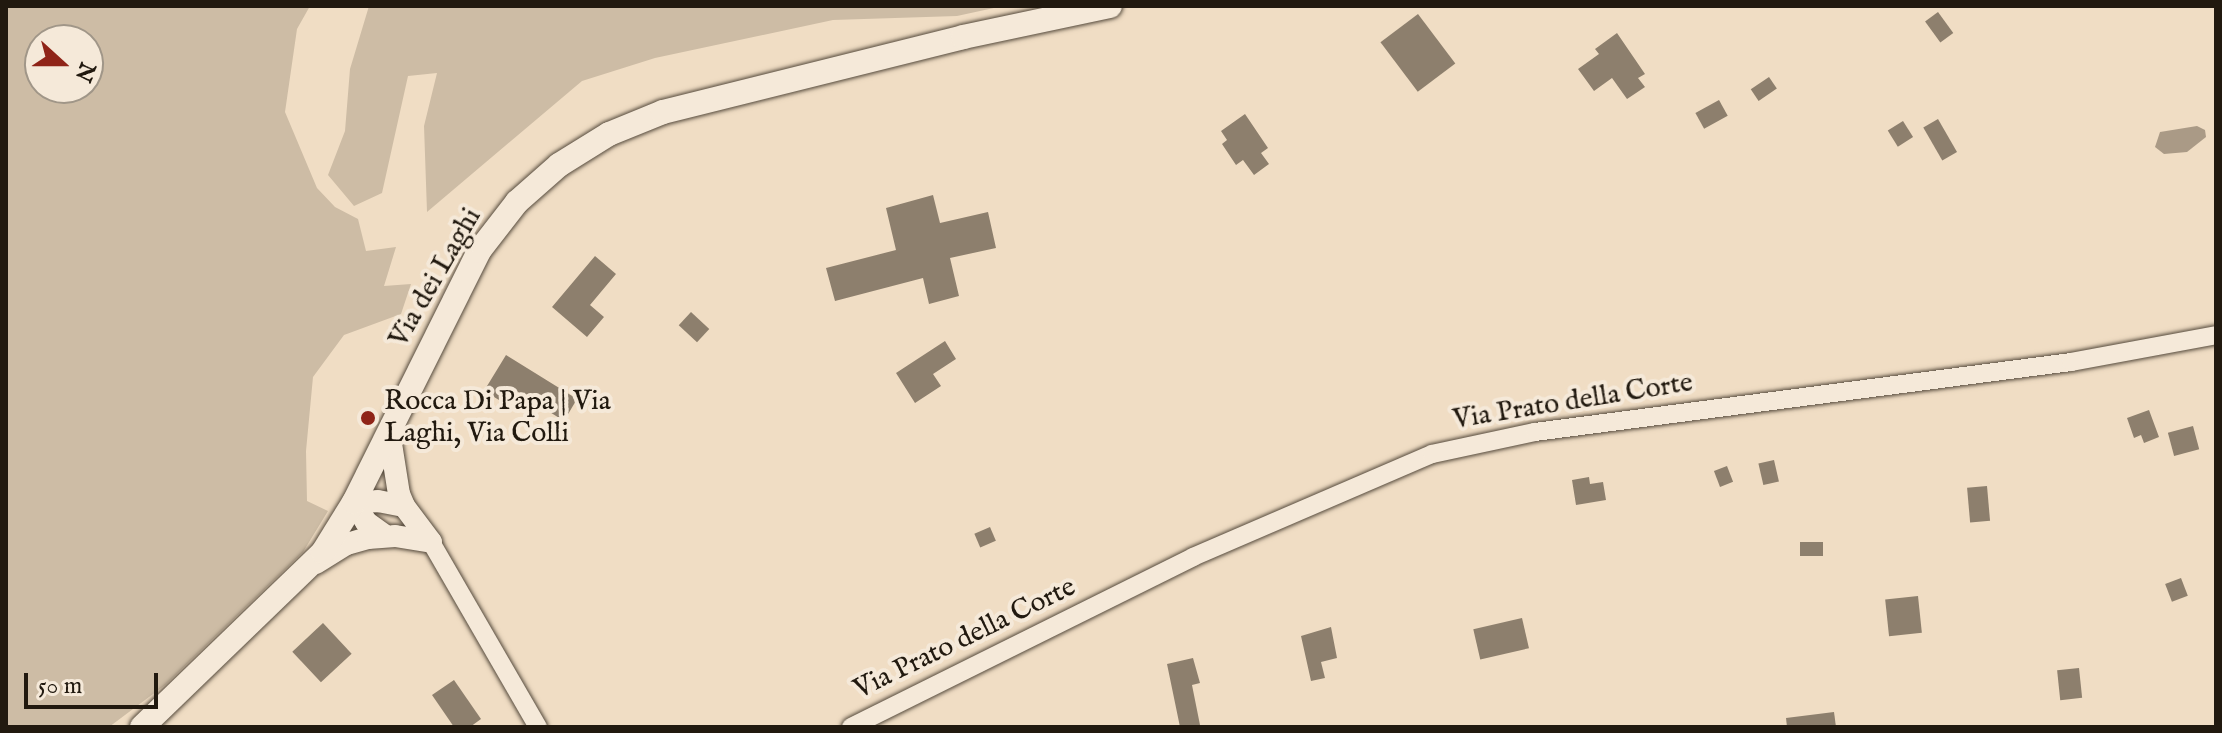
<!DOCTYPE html>
<html>
<head>
<meta charset="utf-8">
<style>
	body { margin:0 }
	#map { position:relative; width:2222px; height:733px; overflow:hidden; background:#f0ddc4; font-family:"IM FELL English",serif }
	div>[style] { position:absolute }
	.green>* { inset:0; background:#cdbca5 }
	.water>* { inset:0; background:#aa9a86 }
	.building>* { inset:0; background:#8d7f6d; transform-origin:0 0 }
	.roads { filter:drop-shadow(0 0 2px #554a3c) drop-shadow(0 0 2px #554a3c) }
	.minor>* { height:18px; margin:-9px; padding:0 9px; transform-origin:9px; border-radius:9px; background:#f5e9d9 }
	.tertiary>* { height:22px; margin:-11px; padding:0 11px; transform-origin:11px; border-radius:11px; background:#f5e9d9 }
	.secondary>* { height:24px; margin:-12px; padding:0 12px; transform-origin:12px; border-radius:12px; background:#f5e9d9 }
	.dots>* { width:22px; height:22px; translate:-50% -50%; box-sizing:border-box; border:4px solid #f5e9d9; border-radius:50% }
	span { translate:-50% -50%; white-space:nowrap; text-align:center; line-height:1.15; -webkit-text-stroke:8px #f5e9d9; paint-order:stroke }
	.street-label { font-size:28px; color:#21190f }
	.poi-label { font-size:28px; color:#21190f }
	.left { translate:0 -50%; text-align:left }
	.frame { position:absolute; inset:0; border:8px solid #21190f; pointer-events:none }
	.north { position:absolute; left:24px; top:24px; width:80px; height:80px; box-sizing:border-box; background:#f5e9d9; border:2px solid #a09688; border-radius:50%; rotate:111deg; font-size:22px; font-weight:700; line-height:32px; text-align:center; color:#21190f }
	.north::after { content:''; display:block; margin:auto; width:28px; height:36px; background:#8f2418; clip-path:polygon(50% 0,100% 100%,50% 72%,0 100%) }
	.scale { position:absolute; left:24px; top:673px; width:134px; height:36px; box-sizing:border-box; border:4px solid #21190f; border-top:0; padding-left:10px; font-size:24px; line-height:28px; white-space:nowrap; color:#21190f; -webkit-text-stroke:6px #f5e9d9; paint-order:stroke }
</style>
</head>
<body>
<div id="map">
	<div class="green">
		<i style="clip-path:polygon(evenodd,6px 6px,310px 6px,297px 29px,285px 112px,317px 188px,335px 207px,358px 219px,366px 251px,396px 247px,384px 286px,411px 284px,401px 314px,344px 335px,313px 377px,306px 451px,307px 501px,328px 511px,303px 552px,165px 685px,109px 727px,6px 727px,6px 6px,40px 40px,88px 40px,88px 88px,40px 88px,40px 40px)"></i>
		<i style="clip-path:polygon(369px 6px,1003px 6px,957px 16px,833px 20px,655px 58px,582px 81px,427px 212px,424px 126px,437px 73px,408px 76px,382px 193px,354px 206px,328px 175px,345px 131px,350px 69px)"></i>
	</div>
	<div class="water">
		<i style="clip-path:polygon(2197px 126px,2205px 130px,2206px 137px,2187px 152px,2164px 154px,2155px 147px,2160px 132px)"></i>
	</div>
	<div class="building">
		<i style="left:1938px;top:12px;width:26px;height:16px;rotate:54deg"></i>
		<i style="left:1418px;top:14px;width:62px;height:47px;rotate:53deg"></i>
		<i style="clip-path:polygon(1617px 33px,1645px 74px,1638px 78px,1645px 87px,1627px 99px,1612px 78px,1594px 91px,1578px 69px,1599px 54px,1595px 49px)"></i>
		<i style="left:1769px;top:77px;width:14px;height:22px;rotate:56deg"></i>
		<i style="left:1719px;top:100px;width:18px;height:27px;rotate:61deg"></i>
		<i style="clip-path:polygon(1245px 114px,1268px 148px,1261px 153px,1269px 164px,1254px 175px,1243px 160px,1236px 165px,1222px 144px,1227px 140px,1221px 131px)"></i>
		<i style="left:1938px;top:119px;width:38px;height:17px;rotate:60deg"></i>
		<i style="left:1903px;top:121px;width:19px;height:18px;rotate:58deg"></i>
		<i style="clip-path:polygon(933px 195px,940px 223px,988px 212px,996px 248px,950px 258px,959px 296px,929px 304px,923px 278px,835px 301px,826px 268px,896px 250px,886px 208px)"></i>
		<i style="clip-path:polygon(595px 256px,616px 274px,590px 305px,604px 317px,587px 337px,552px 307px)"></i>
		<i style="left:691px;top:312px;width:25px;height:18px;rotate:43deg"></i>
		<i style="clip-path:polygon(945px 341px,956px 359px,933px 374px,941px 386px,915px 403px,896px 373px)"></i>
		<i style="clip-path:polygon(506px 355px,577px 399px,564px 421px,518px 392px,509px 406px,484px 391px)"></i>
		<i style="clip-path:polygon(2149px 410px,2159px 437px,2144px 443px,2141px 435px,2134px 438px,2127px 418px)"></i>
		<i style="left:2193px;top:426px;width:24px;height:26px;rotate:75deg"></i>
		<i style="left:1774px;top:460px;width:22px;height:16px;rotate:77deg"></i>
		<i style="left:1727px;top:466px;width:17px;height:14px;rotate:69deg"></i>
		<i style="clip-path:polygon(1589px 477px,1590px 484px,1603px 482px,1606px 500px,1576px 505px,1572px 480px)"></i>
		<i style="left:1987px;top:486px;width:35px;height:20px;rotate:85deg"></i>
		<i style="left:990px;top:527px;width:15px;height:17px;rotate:67deg"></i>
		<i style="left:1823px;top:542px;width:14px;height:23px;rotate:90deg"></i>
		<i style="left:2181px;top:578px;width:19px;height:17px;rotate:69deg"></i>
		<i style="left:1918px;top:596px;width:37px;height:33px;rotate:84deg"></i>
		<i style="left:1522px;top:618px;width:31px;height:50px;rotate:77deg"></i>
		<i style="left:323px;top:623px;width:42px;height:42px;rotate:47deg"></i>
		<i style="clip-path:polygon(1331px 627px,1337px 658px,1321px 662px,1325px 678px,1311px 681px,1301px 636px)"></i>
		<i style="clip-path:polygon(1193px 658px,1200px 683px,1192px 685px,1200px 725px,1180px 727px,1167px 664px)"></i>
		<i style="left:2079px;top:668px;width:30px;height:22px;rotate:84deg"></i>
		<i style="clip-path:polygon(454px 680px,481px 719px,470px 727px,454px 727px,432px 695px)"></i>
		<i style="clip-path:polygon(1834px 712px,1836px 727px,1787px 727px,1786px 718px)"></i>
	</div>
	<div class="roads">
		<div class="minor">
			<i style="left:431px;top:542px;width:214px;rotate:60deg"></i>
			<i style="left:851px;top:727px;width:382px;rotate:-26.4deg"></i>
			<i style="left:1193px;top:557px;width:260px;rotate:-23.3deg"></i>
			<i style="left:1432px;top:454px;width:105px;rotate:-12.1deg"></i>
			<i style="left:1535px;top:432px;width:541px;rotate:-7.44deg"></i>
			<i style="left:2071px;top:362px;width:147px;rotate:-10.5deg"></i>
		</div>
		<div class="tertiary">
			<i style="left:389px;top:431px;width:64px;rotate:81deg"></i>
			<i style="left:399px;top:494px;width:13px;rotate:67deg"></i>
			<i style="left:404px;top:506px;width:45px;rotate:53.1deg"></i>
			<i style="left:384px;top:535px;width:22px;rotate:-144deg"></i>
			<i style="left:366px;top:522px;width:23px;rotate:-121deg"></i>
			<i style="left:354px;top:502px;width:24px;rotate:-2deg"></i>
			<i style="left:378px;top:501px;width:26px;rotate:11deg"></i>
			<i style="left:316px;top:563px;width:36px;rotate:-32deg"></i>
			<i style="left:347px;top:544px;width:22px;rotate:-16deg"></i>
			<i style="left:368px;top:538px;width:27px;rotate:-4deg"></i>
			<i style="left:395px;top:536px;width:36px;rotate:9deg"></i>
		</div>
		<div class="secondary">
			<i style="left:142px;top:727px;width:252px;rotate:-44deg"></i>
			<i style="left:323px;top:552px;width:59px;rotate:-58.2deg"></i>
			<i style="left:354px;top:502px;width:280px;rotate:-63.5deg"></i>
			<i style="left:479px;top:251px;width:62px;rotate:-52.2deg"></i>
			<i style="left:517px;top:202px;width:56px;rotate:-41.4deg"></i>
			<i style="left:559px;top:165px;width:59px;rotate:-31.8deg"></i>
			<i style="left:609px;top:134px;width:58px;rotate:-22.2deg"></i>
			<i style="left:663px;top:112px;width:309px;rotate:-14deg"></i>
			<i style="left:963px;top:37px;width:150px;rotate:-11.9deg"></i>
		</div>
	</div>
	<div class="dots">
		<i style="left:368px;top:418px;background:#8f2418"></i>
	</div>
	<div class="street-label">
		<span style="left:436px;top:278px;rotate:-60deg">Via dei Laghi</span>
		<span style="left:1573px;top:402px;rotate:-9deg">Via Prato della Corte</span>
		<span style="left:965px;top:639px;rotate:-26deg">Via Prato della Corte</span>
	</div>
	<div class="poi-label">
		<span class="left" style="left:384px;top:418px">Rocca Di Papa | Via<br>Laghi, Via Colli</span>
	</div>
	<div class="frame"></div>
	<div class="north">N</div>
	<div class="scale">50 m</div>
</div>
</body>
</html>
